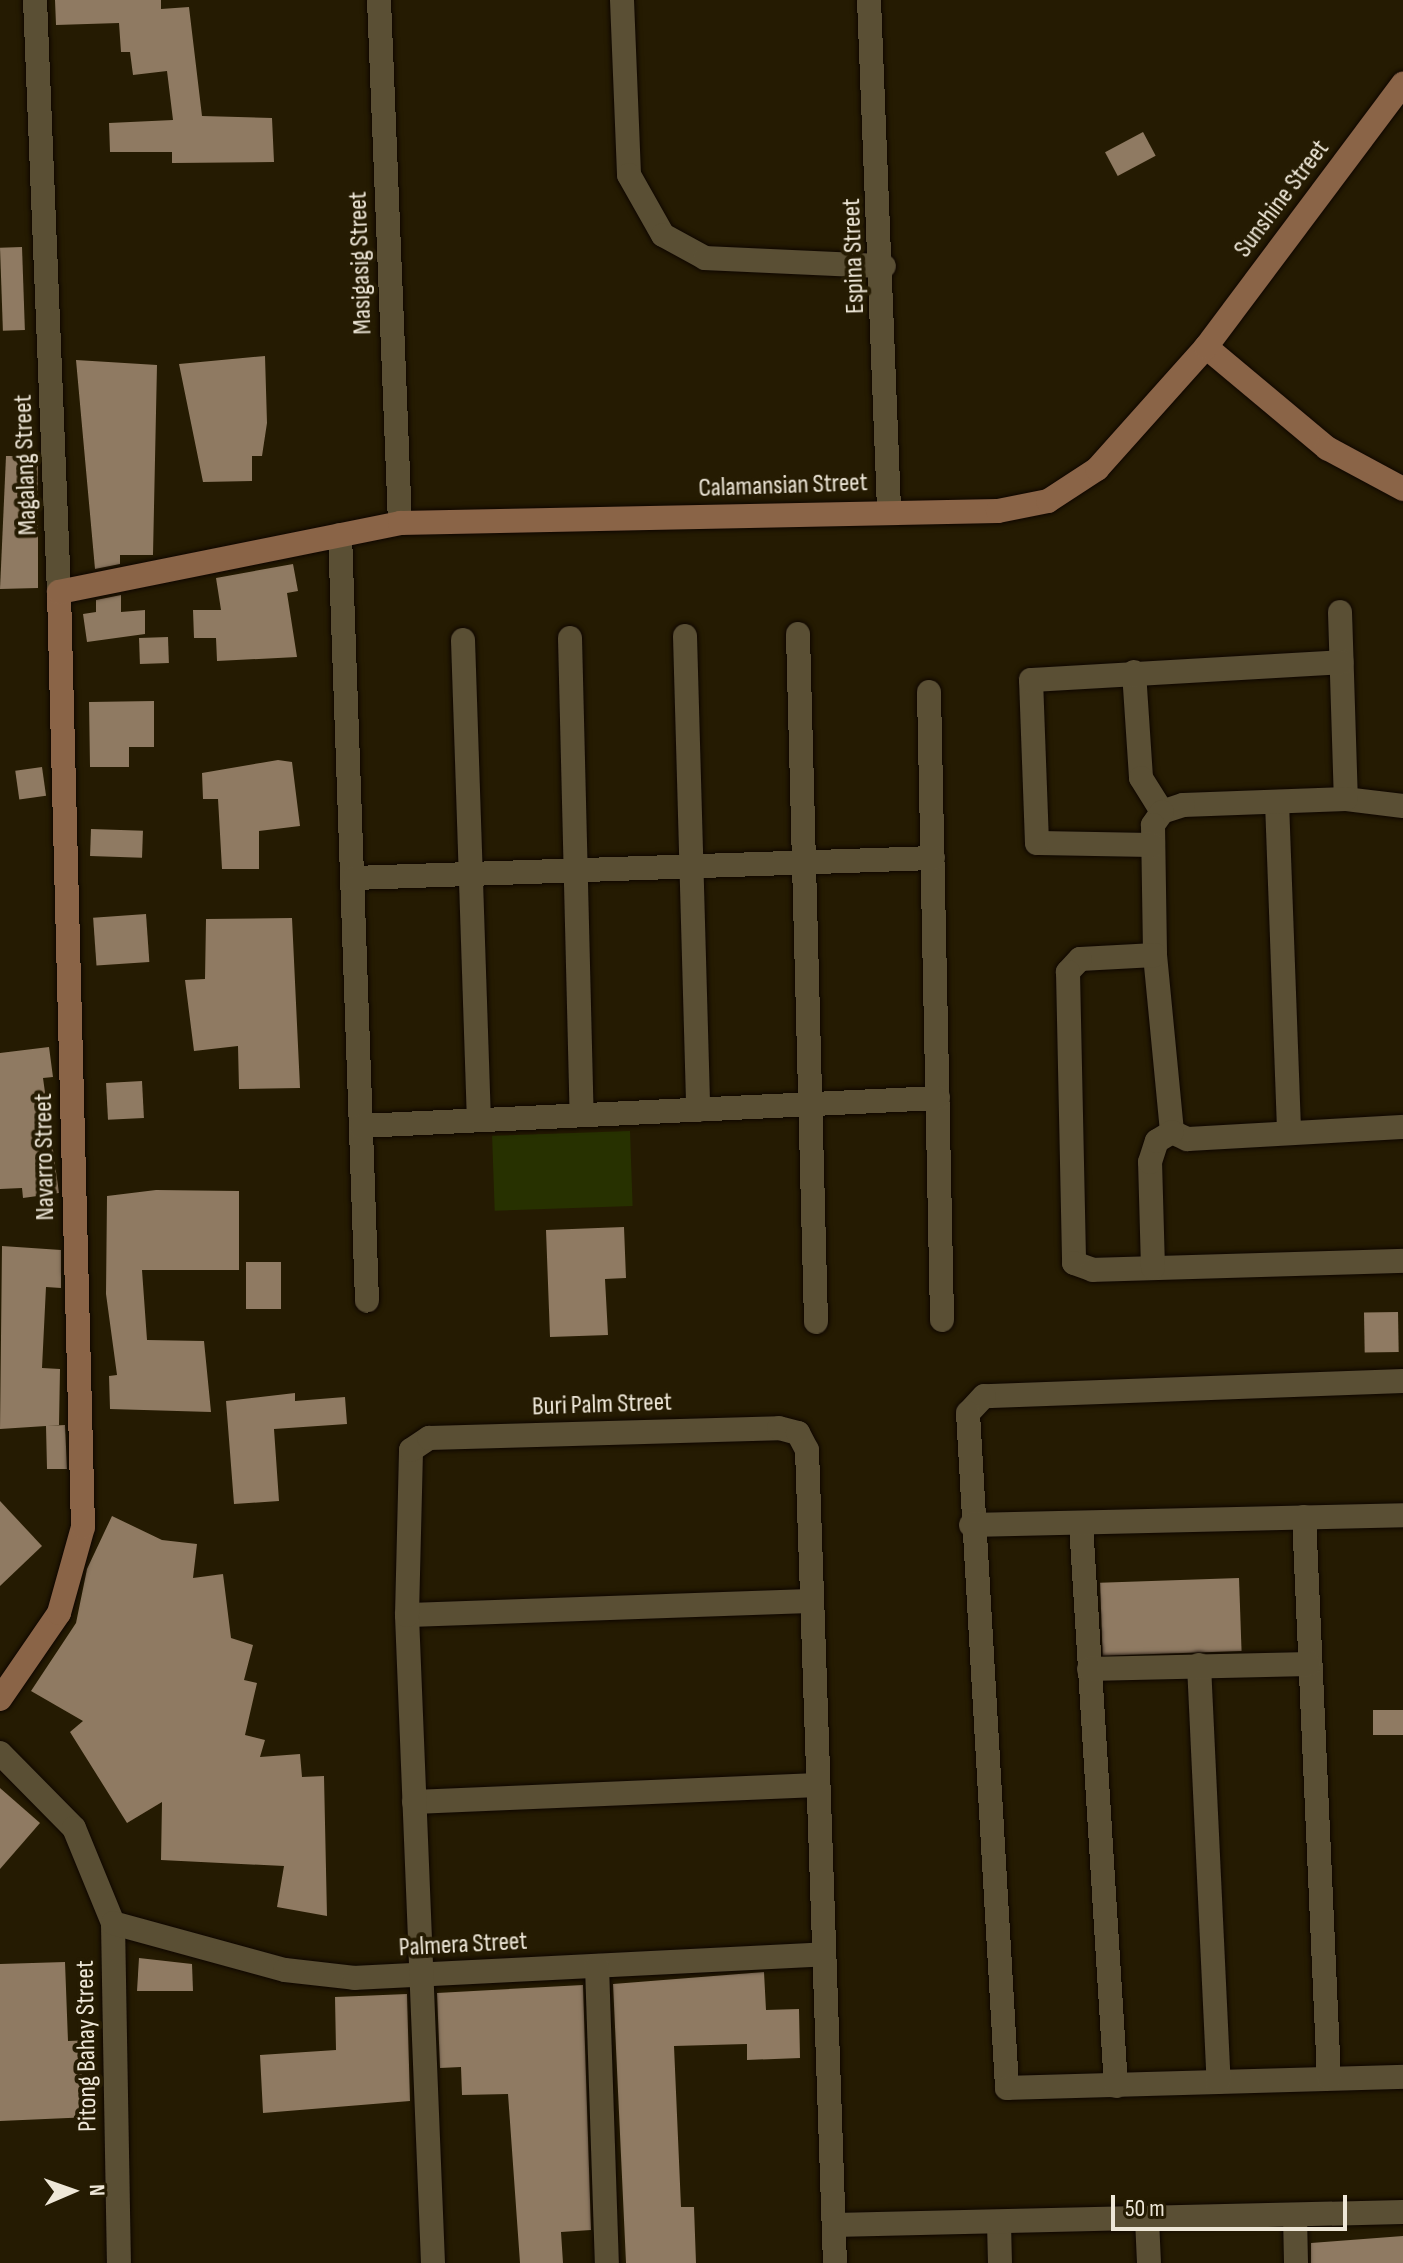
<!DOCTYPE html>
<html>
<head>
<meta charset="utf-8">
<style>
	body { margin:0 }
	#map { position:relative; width:1403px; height:2263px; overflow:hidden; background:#251b02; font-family:"Sofia Sans Condensed",sans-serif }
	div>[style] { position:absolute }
	.green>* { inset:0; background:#273100; transform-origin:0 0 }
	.building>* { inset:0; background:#8f7a62; transform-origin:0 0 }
	.roads { filter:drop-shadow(0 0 2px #0e0600) drop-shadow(0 0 2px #0e0600) }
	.street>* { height:24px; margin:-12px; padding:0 12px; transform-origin:12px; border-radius:12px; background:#5a4f34 }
	.secondary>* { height:24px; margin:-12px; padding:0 12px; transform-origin:12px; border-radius:12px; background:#8a6447 }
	span { translate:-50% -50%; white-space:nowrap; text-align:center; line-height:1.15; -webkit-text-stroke:8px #251b02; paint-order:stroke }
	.street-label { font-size:26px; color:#eee7d8 }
	.north { position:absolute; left:32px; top:2151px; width:80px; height:80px; -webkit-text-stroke:6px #251b02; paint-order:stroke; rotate:88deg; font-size:22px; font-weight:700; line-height:32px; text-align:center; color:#eee7d8 }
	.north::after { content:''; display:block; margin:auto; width:28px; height:36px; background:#eee7d8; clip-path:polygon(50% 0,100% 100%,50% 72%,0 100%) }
	.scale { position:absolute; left:1111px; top:2195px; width:236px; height:36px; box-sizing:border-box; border:4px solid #eee7d8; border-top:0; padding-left:10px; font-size:24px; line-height:28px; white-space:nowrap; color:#eee7d8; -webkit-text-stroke:6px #251b02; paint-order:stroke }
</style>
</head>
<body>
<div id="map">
	<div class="green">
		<i style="left:630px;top:1131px;width:75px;height:138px;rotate:88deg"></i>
	</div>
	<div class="building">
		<i style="clip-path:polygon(55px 0,161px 0,161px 9px,189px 7px,202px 116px,272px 118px,274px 162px,172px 163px,172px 152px,110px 152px,109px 123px,173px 120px,167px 71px,133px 75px,130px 52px,121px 52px,119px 23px,56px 25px)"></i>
		<i style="left:1143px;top:132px;width:27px;height:43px;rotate:62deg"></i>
		<i style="left:22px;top:247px;width:83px;height:22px;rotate:88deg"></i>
		<i style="clip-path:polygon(265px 356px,267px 423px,262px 456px,252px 456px,252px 481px,203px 482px,179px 364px)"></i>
		<i style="clip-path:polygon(76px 360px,157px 365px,153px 555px,120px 555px,120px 564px,95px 569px)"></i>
		<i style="clip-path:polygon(6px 456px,38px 456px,38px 588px,0 589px)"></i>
		<i style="clip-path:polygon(293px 564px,298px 591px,287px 593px,297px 657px,217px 661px,216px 638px,194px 638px,193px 610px,221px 610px,216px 578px)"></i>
		<i style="clip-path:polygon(121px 595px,121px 612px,145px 610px,145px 634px,87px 642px,83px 614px,96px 612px,96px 600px)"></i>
		<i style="left:168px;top:637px;width:26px;height:29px;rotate:88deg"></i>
		<i style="clip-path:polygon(154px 701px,154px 747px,129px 747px,129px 767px,90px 767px,89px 702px)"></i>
		<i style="clip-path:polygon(278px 760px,292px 762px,300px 826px,259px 831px,259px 869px,222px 869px,218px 799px,203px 799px,202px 773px)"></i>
		<i style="left:42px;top:767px;width:29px;height:27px;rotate:82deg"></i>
		<i style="left:91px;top:829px;width:52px;height:27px;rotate:2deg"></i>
		<i style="left:146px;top:914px;width:48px;height:53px;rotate:86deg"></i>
		<i style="clip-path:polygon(292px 918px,300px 1088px,239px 1089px,238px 1046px,194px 1051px,185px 980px,205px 979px,206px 919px)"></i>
		<i style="clip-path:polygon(49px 1047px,53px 1077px,43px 1078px,59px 1193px,23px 1198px,22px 1188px,0 1189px,0 1053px)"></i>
		<i style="left:142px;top:1081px;width:37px;height:36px;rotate:87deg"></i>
		<i style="clip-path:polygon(156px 1190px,239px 1191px,239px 1270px,142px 1270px,147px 1340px,204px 1341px,211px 1412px,110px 1409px,109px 1376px,117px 1375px,106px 1294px,107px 1196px)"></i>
		<i style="clip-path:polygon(624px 1227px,626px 1278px,605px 1279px,608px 1335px,550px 1337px,546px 1230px)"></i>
		<i style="clip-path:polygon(2px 1246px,61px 1250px,61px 1288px,46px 1287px,42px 1368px,60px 1369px,59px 1425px,47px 1426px,65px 1425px,67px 1469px,47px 1469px,46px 1426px,0 1429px)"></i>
		<i style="left:246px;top:1262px;width:35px;height:47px"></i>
		<i style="left:1398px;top:1312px;width:40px;height:34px;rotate:89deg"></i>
		<i style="clip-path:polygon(295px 1393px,295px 1401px,345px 1397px,347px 1424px,274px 1429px,279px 1501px,234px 1504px,226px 1401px)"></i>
		<i style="clip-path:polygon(0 1501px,42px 1546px,0 1586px)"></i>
		<i style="clip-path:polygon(112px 1516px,162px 1540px,197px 1544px,193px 1578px,223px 1574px,231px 1638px,253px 1645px,244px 1680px,257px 1683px,245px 1735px,265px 1740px,260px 1757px,300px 1754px,302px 1777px,324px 1776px,327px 1916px,277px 1907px,284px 1866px,161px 1860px,162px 1802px,127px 1823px,70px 1732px,83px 1721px,31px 1691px,76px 1623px,87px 1569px)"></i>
		<i style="left:1239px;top:1578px;width:73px;height:139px;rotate:88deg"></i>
		<i style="left:1403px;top:1710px;width:25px;height:30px;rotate:90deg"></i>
		<i style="clip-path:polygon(0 1788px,40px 1823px,0 1869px)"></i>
		<i style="clip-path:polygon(139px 1958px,192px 1964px,193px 1991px,137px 1991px)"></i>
		<i style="clip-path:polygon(65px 1962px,68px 2041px,91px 2040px,91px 2117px,0 2121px,0 1964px)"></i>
		<i style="clip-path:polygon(764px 1972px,766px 2010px,799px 2009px,800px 2058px,747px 2060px,747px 2044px,674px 2046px,681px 2207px,694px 2207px,696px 2263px,626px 2263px,613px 1984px)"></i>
		<i style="clip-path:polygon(583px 1985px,591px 2230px,561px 2232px,563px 2263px,520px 2263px,508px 2094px,462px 2095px,461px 2067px,440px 2068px,437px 1993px)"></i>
		<i style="clip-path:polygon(407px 1994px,410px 2101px,263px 2113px,260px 2055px,336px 2050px,335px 1997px)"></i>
		<i style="clip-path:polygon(1403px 2236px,1403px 2263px,1311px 2263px,1311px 2243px)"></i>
	</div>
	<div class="roads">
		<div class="street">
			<i style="left:35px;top:0;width:592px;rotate:87.68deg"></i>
			<i style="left:379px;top:0;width:523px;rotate:87.7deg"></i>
			<i style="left:622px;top:0;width:175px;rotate:87.7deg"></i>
			<i style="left:629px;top:175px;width:69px;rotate:60.5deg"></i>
			<i style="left:663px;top:235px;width:48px;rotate:28.7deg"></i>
			<i style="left:705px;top:258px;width:179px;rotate:2.6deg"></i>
			<i style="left:869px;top:0;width:510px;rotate:87.75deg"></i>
			<i style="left:340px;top:535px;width:766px;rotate:87.98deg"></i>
			<i style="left:1340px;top:612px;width:187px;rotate:88.2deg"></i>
			<i style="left:798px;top:634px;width:688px;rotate:88.5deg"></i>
			<i style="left:685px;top:636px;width:474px;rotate:88.4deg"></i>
			<i style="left:570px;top:638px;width:477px;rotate:88.6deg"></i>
			<i style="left:463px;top:640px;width:480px;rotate:88.1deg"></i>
			<i style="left:1134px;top:672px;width:106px;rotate:86.2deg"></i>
			<i style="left:1141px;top:778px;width:40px;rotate:58deg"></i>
			<i style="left:929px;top:692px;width:628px;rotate:88.81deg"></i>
			<i style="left:1277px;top:802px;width:330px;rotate:87.9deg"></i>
			<i style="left:1403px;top:806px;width:57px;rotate:-173deg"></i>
			<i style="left:1346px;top:799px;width:163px;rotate:177.9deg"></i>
			<i style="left:1183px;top:805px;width:22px;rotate:162deg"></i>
			<i style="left:1162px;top:812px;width:16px;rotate:125deg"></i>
			<i style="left:1153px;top:825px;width:130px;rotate:89.1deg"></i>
			<i style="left:1155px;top:955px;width:178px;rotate:84.5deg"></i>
			<i style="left:1172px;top:1132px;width:17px;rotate:25deg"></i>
			<i style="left:1187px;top:1139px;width:216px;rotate:-3.2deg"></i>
			<i style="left:1153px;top:845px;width:116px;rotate:-179deg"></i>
			<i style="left:1037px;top:843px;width:163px;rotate:-92.1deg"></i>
			<i style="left:1031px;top:680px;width:311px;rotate:-3.3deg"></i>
			<i style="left:354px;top:878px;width:579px;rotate:-1.98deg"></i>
			<i style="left:1155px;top:955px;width:75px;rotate:176.9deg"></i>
			<i style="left:1080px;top:959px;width:18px;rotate:133deg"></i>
			<i style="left:1068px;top:972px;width:291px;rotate:88.8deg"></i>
			<i style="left:1074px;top:1263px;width:20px;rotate:20deg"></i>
			<i style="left:1093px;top:1270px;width:310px;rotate:-1.7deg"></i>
			<i style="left:361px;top:1126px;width:578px;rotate:-2.78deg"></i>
			<i style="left:1153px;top:1268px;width:106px;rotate:-91.6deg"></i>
			<i style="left:1150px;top:1162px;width:22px;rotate:-72deg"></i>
			<i style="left:1157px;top:1141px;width:17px;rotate:-31deg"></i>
			<i style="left:1403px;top:1381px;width:419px;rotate:177.9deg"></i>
			<i style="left:984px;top:1396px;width:23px;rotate:133deg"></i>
			<i style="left:968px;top:1413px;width:676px;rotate:86.69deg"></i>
			<i style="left:1007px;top:2088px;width:396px;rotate:-1.6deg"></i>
			<i style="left:1304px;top:1517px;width:562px;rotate:87.45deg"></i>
			<i style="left:1081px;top:1524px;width:563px;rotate:86.44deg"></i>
			<i style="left:971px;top:1525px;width:432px;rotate:-1.3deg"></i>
			<i style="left:407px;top:1615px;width:405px;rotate:-2deg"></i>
			<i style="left:1199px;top:1665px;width:417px;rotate:87.3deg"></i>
			<i style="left:1089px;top:1669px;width:220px;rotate:-1.3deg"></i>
			<i style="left:0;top:1753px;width:105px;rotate:45.4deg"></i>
			<i style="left:74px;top:1828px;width:103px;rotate:67.7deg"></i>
			<i style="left:113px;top:1923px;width:340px;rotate:89deg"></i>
			<i style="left:414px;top:1802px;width:404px;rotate:-2.4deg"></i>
			<i style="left:113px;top:1923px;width:178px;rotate:15.3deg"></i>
			<i style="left:285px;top:1970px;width:70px;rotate:6.5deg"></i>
			<i style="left:355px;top:1978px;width:469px;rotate:-2.9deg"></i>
			<i style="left:597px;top:1966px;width:297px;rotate:88.1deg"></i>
			<i style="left:1295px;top:2215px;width:48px;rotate:88.8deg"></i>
			<i style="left:1147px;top:2219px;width:44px;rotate:87.4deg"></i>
			<i style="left:999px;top:2223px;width:40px;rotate:88.6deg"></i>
			<i style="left:834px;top:2225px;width:569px;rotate:-1.31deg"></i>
			<i style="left:433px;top:2263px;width:649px;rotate:-92.3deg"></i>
			<i style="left:407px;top:1615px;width:165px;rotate:-88.6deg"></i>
			<i style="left:411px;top:1450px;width:22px;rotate:-34deg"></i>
			<i style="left:429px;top:1438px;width:350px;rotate:-1.6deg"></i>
			<i style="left:779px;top:1428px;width:20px;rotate:15deg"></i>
			<i style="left:798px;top:1433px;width:19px;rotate:62deg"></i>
			<i style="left:807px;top:1450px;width:813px;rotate:88.03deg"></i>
		</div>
		<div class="secondary">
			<i style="left:1206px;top:347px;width:158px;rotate:39.9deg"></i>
			<i style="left:1327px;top:448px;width:86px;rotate:28.3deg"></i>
			<i style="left:0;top:1699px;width:104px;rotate:-55.5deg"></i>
			<i style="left:59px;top:1613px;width:89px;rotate:-74.4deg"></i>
			<i style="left:83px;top:1527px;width:935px;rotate:-91.47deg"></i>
			<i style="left:59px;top:592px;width:348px;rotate:-11.4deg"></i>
			<i style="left:400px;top:523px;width:598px;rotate:-1.15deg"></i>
			<i style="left:998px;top:511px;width:51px;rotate:-11.3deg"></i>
			<i style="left:1048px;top:501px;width:59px;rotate:-33.1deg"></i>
			<i style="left:1097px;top:469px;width:164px;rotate:-48.2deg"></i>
			<i style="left:1206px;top:347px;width:329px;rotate:-53.2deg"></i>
		</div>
	</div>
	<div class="street-label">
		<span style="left:1282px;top:199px;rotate:-53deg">Sunshine Street</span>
		<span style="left:854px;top:256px;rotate:-92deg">Espina Street</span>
		<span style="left:361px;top:263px;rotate:-92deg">Masigasig Street</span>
		<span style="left:26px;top:465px;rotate:-92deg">Magalang Street</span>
		<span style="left:783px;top:486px;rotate:-2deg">Calamansian Street</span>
		<span style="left:45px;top:1157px;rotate:-91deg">Navarro Street</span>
		<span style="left:602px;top:1405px;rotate:-2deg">Buri Palm Street</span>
		<span style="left:463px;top:1945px;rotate:-3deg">Palmera Street</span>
		<span style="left:87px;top:2046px;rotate:-91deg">Pitong Bahay Street</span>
	</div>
	<div class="north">N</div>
	<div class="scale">50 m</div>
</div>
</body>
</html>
